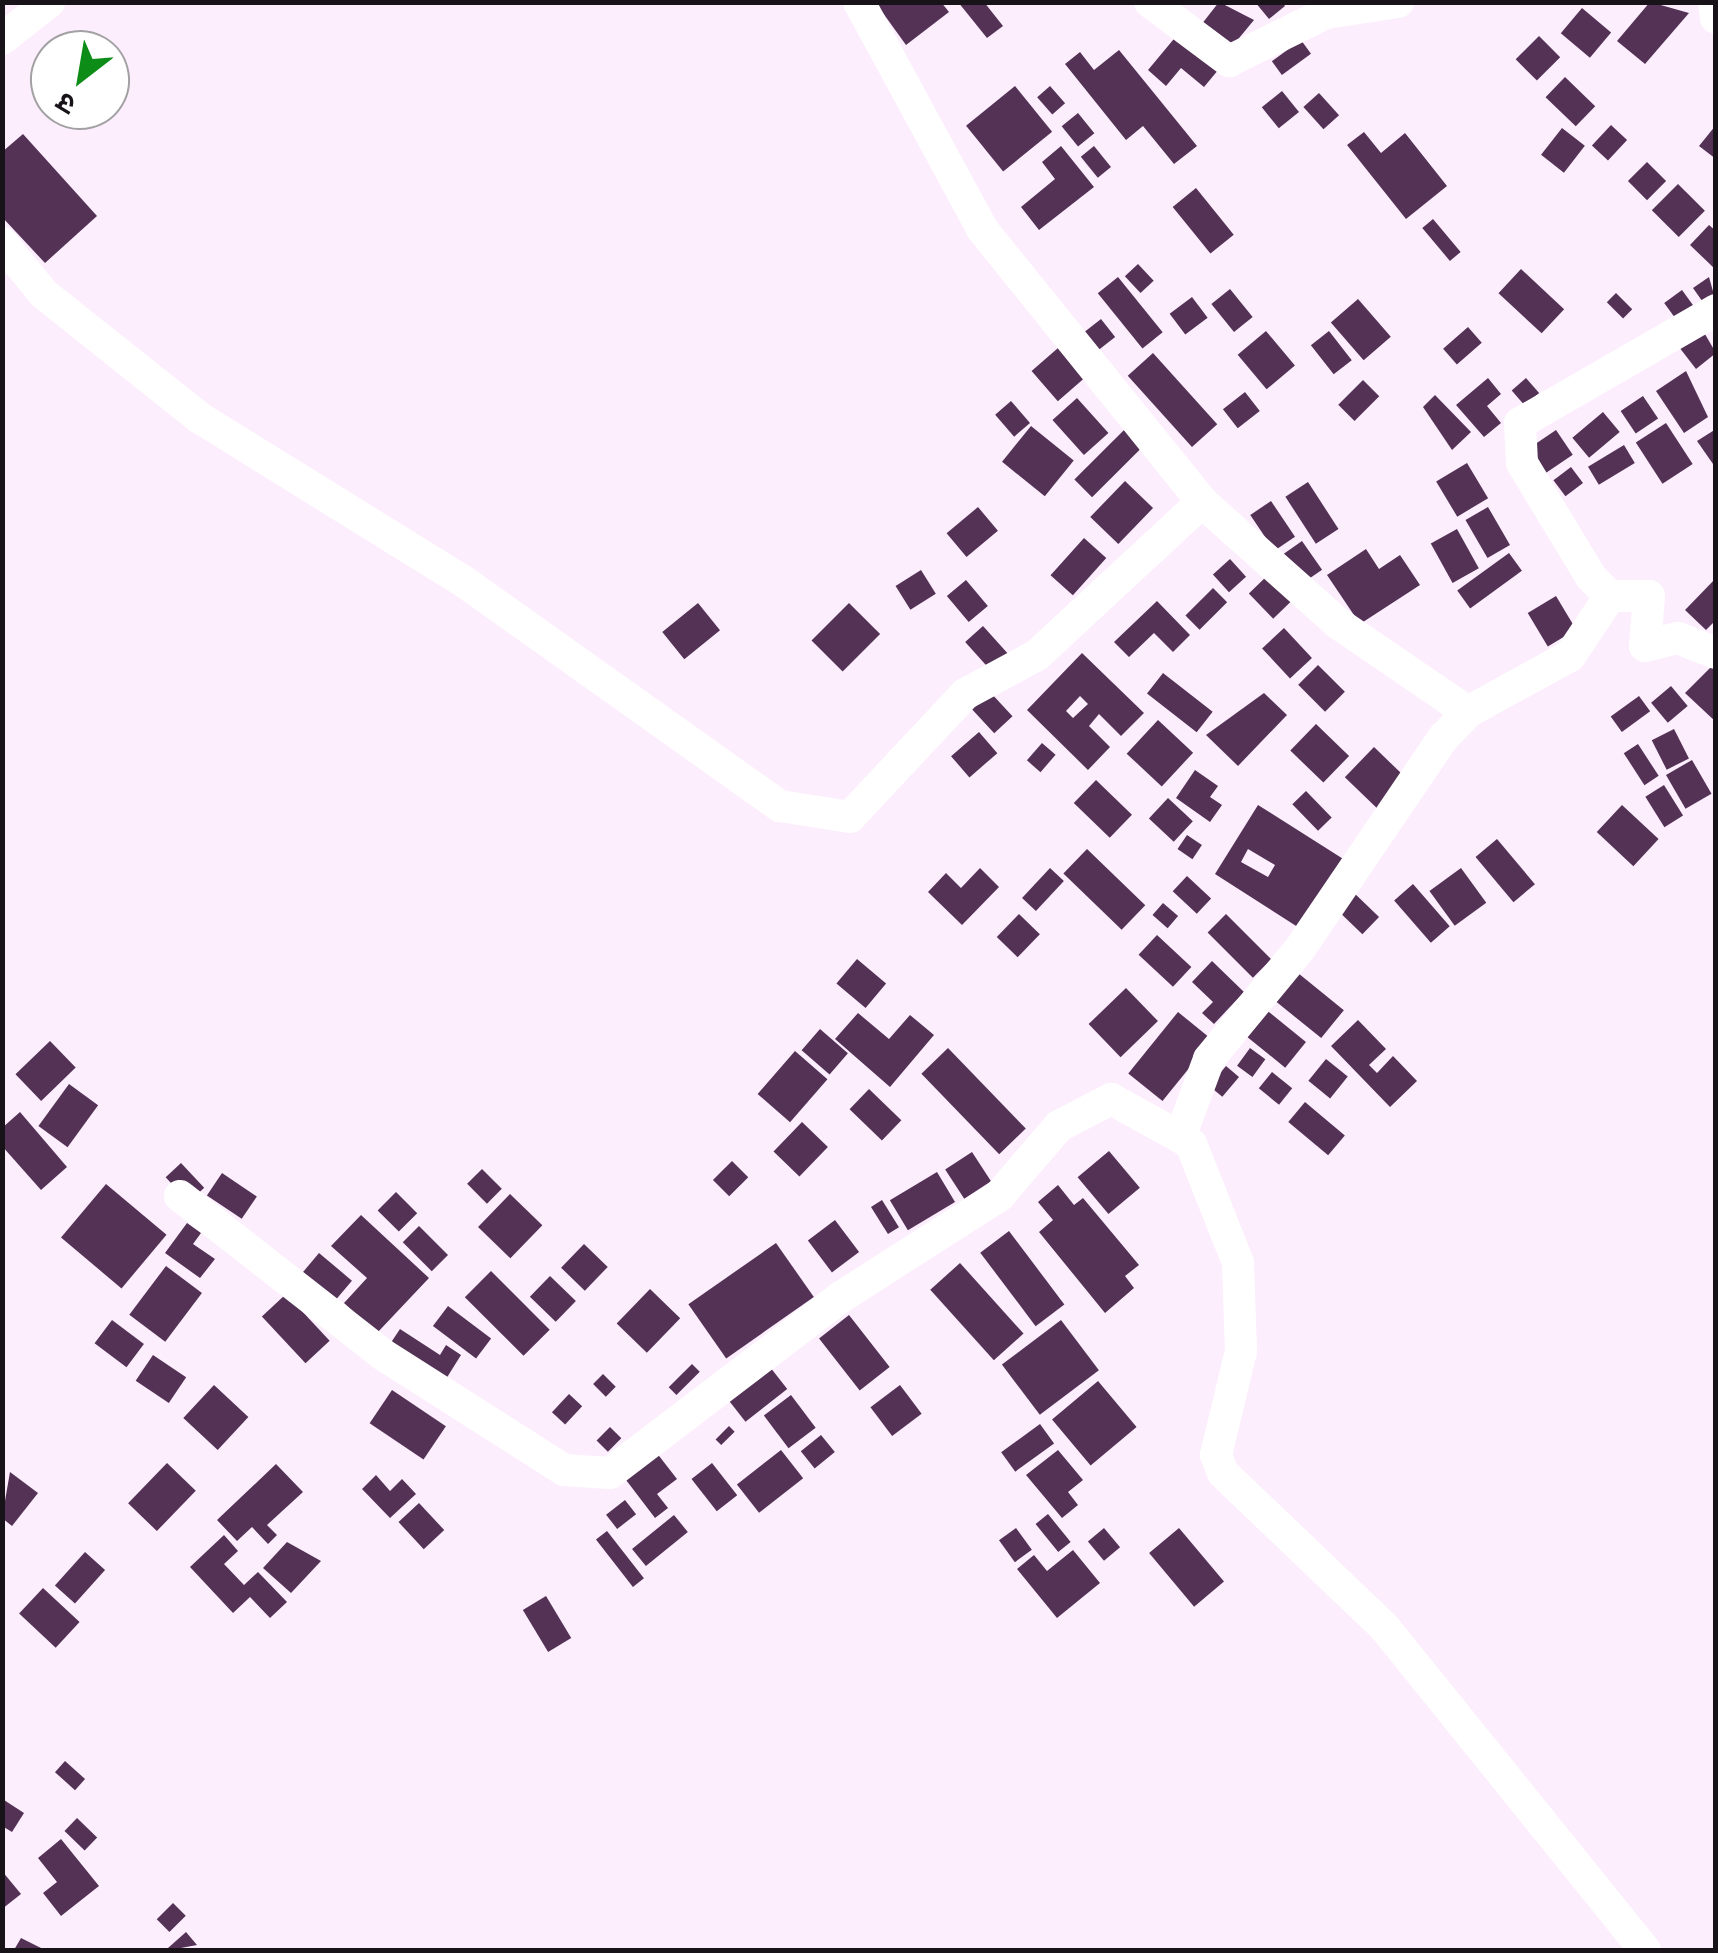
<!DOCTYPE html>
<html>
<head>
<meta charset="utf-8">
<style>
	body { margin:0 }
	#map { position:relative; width:1718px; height:1953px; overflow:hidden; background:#fdeefe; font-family:Mulish,"Noto Sans Devanagari",sans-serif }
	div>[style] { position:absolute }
	.building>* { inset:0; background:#533256; transform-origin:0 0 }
	.minor>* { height:32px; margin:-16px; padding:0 16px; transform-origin:16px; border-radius:16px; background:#fff }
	span { translate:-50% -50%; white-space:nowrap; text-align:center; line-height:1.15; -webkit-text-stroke:10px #fff; paint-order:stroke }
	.frame { position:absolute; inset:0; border:5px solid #181319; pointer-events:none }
	.north { position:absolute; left:30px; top:30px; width:100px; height:100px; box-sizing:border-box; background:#fff; border:2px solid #a3a1a3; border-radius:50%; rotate:211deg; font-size:28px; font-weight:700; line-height:40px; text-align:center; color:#181319 }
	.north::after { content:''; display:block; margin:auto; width:35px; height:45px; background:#0d8c17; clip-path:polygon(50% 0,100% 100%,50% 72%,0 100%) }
</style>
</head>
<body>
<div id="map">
	<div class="building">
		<i style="clip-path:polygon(875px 2px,941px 2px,949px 12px,906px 45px)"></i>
		<i style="clip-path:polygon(958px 2px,984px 2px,1003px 26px,987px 38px)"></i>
		<i style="clip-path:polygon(1219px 2px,1254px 20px,1230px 49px,1201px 25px)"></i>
		<i style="clip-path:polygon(1255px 2px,1282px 2px,1285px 6px,1269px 19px)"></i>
		<i style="clip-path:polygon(1650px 2px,1689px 13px,1645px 64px,1617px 41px)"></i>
		<i style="left:1582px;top:8px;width:38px;height:33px;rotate:40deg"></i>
		<i style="clip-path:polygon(1178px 34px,1219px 69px,1204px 87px,1181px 68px,1166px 86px,1148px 70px)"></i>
		<i style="left:1539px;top:36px;width:30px;height:33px;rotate:45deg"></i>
		<i style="left:1301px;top:40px;width:17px;height:36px;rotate:54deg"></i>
		<i style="clip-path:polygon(1119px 50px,1197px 146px,1174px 164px,1143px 126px,1126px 140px,1065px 64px,1080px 52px,1094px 70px)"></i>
		<i style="left:1565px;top:77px;width:42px;height:28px;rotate:44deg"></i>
		<i style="left:1015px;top:86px;width:59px;height:63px;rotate:51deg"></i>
		<i style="left:1050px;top:86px;width:23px;height:17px;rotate:49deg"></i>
		<i style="left:1282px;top:91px;width:27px;height:26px;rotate:51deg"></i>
		<i style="left:1319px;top:93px;width:30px;height:21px;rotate:48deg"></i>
		<i style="left:1078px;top:113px;width:26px;height:21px;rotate:51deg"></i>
		<i style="left:1611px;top:125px;width:22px;height:28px;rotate:43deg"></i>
		<i style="clip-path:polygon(1716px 125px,1716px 159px,1699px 146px)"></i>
		<i style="left:1562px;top:128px;width:29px;height:34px;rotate:38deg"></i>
		<i style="clip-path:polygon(1364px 132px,1381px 153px,1405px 133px,1447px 186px,1406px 219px,1347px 145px)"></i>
		<i style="clip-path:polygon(23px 134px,97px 216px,45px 263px,2px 217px,2px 152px)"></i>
		<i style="clip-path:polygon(1061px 146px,1094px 187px,1039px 230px,1021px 207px,1055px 179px,1042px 162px)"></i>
		<i style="left:1094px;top:146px;width:27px;height:17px;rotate:51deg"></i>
		<i style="left:1647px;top:162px;width:27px;height:27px;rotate:45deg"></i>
		<i style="left:1678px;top:184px;width:38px;height:37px;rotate:45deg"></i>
		<i style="left:1196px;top:188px;width:60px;height:30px;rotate:51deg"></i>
		<i style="left:1433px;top:219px;width:43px;height:14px;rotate:50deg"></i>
		<i style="clip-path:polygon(1709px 225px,1716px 231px,1716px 270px,1690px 245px)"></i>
		<i style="left:1138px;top:264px;width:23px;height:18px;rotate:47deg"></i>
		<i style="left:1521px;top:269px;width:59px;height:33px;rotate:43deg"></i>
		<i style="left:1118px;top:277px;width:71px;height:26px;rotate:51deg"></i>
		<i style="clip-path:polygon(1709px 277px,1716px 302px,1707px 308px,1693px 288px)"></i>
		<i style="left:1230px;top:289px;width:36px;height:24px;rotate:51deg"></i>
		<i style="left:1682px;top:290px;width:26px;height:22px;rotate:54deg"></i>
		<i style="left:1616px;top:293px;width:23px;height:13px;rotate:45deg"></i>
		<i style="left:1192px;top:297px;width:26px;height:28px;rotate:53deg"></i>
		<i style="left:1358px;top:299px;width:50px;height:36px;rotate:49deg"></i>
		<i style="left:1101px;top:319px;width:23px;height:30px;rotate:52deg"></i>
		<i style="left:1468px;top:327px;width:21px;height:33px;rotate:49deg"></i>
		<i style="clip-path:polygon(1702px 329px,1716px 353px,1696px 369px,1679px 347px)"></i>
		<i style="left:1266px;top:331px;width:45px;height:37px;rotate:50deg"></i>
		<i style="left:1329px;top:331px;width:37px;height:23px;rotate:52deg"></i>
		<i style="left:1058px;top:348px;width:40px;height:35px;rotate:49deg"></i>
		<i style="left:1153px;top:353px;width:96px;height:34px;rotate:48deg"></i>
		<i style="clip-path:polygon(1686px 371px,1708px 417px,1684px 433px,1656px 391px)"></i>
		<i style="clip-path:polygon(1488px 378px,1501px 394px,1487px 406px,1501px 423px,1484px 437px,1456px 405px)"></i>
		<i style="left:1526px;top:378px;width:20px;height:19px;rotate:49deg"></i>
		<i style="left:1363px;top:380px;width:23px;height:35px;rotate:45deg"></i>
		<i style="left:1245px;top:392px;width:24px;height:28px;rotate:52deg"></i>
		<i style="clip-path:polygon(1435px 395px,1471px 432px,1452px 450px,1423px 407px)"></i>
		<i style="left:1643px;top:396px;width:27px;height:27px;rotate:56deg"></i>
		<i style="left:1077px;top:398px;width:47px;height:33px;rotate:48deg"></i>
		<i style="left:1011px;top:401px;width:29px;height:21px;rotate:49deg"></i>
		<i style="left:1603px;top:412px;width:26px;height:40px;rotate:50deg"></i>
		<i style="left:1666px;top:423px;width:49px;height:36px;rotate:57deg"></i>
		<i style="left:1031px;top:426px;width:55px;height:46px;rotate:39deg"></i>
		<i style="left:1126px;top:428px;width:25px;height:73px;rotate:45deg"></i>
		<i style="clip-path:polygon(1716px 429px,1716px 463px,1713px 464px,1697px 441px)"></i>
		<i style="left:1556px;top:430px;width:30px;height:37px;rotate:56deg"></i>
		<i style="left:1624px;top:445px;width:21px;height:42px;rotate:59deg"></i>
		<i style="left:1467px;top:463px;width:41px;height:36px;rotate:59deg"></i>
		<i style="left:1571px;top:467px;width:20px;height:22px;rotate:53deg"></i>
		<i style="left:1125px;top:481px;width:39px;height:50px;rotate:44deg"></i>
		<i style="left:1308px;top:482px;width:56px;height:27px;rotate:57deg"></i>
		<i style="left:1271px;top:501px;width:43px;height:25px;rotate:56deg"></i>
		<i style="left:978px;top:507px;width:31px;height:41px;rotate:50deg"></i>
		<i style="left:1488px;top:507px;width:44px;height:26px;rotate:60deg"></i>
		<i style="left:1457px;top:529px;width:45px;height:30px;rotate:61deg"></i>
		<i style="left:1084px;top:538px;width:30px;height:50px;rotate:42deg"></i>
		<i style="left:1302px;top:541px;width:35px;height:23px;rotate:55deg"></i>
		<i style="clip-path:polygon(1366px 549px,1379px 569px,1400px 555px,1420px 585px,1360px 624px,1327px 575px)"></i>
		<i style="left:1509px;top:553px;width:22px;height:64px;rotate:54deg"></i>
		<i style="left:1230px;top:559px;width:24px;height:23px;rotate:48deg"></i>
		<i style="left:921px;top:570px;width:28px;height:30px;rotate:58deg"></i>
		<i style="left:1269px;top:574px;width:35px;height:28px;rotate:46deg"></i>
		<i style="clip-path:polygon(1716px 578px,1716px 620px,1706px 630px,1685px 610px)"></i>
		<i style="left:966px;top:580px;width:34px;height:25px;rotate:50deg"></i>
		<i style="left:1213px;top:588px;width:20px;height:39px;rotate:45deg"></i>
		<i style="left:1556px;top:596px;width:39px;height:33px;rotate:59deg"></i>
		<i style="clip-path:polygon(1157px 601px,1190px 635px,1173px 652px,1154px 633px,1129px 657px,1114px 642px)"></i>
		<i style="left:698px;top:603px;width:35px;height:46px;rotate:51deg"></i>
		<i style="left:849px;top:603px;width:44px;height:53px;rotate:45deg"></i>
		<i style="left:983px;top:626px;width:38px;height:24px;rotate:48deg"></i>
		<i style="left:1284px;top:628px;width:41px;height:30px;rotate:47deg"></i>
		<i style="clip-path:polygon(evenodd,1082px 653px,1144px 713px,1121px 736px,1099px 714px,1089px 726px,1110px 747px,1088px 770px,1027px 710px,1082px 653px,1080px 696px,1088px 704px,1073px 718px,1066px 711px,1080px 696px)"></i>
		<i style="clip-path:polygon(1716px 662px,1716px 722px,1685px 693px)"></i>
		<i style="left:1318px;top:665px;width:38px;height:28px;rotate:45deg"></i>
		<i style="left:1163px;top:673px;width:63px;height:26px;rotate:38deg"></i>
		<i style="left:1671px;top:686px;width:26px;height:26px;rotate:50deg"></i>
		<i style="left:990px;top:692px;width:33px;height:25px;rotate:47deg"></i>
		<i style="clip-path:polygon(1264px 693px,1287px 715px,1238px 766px,1206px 735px)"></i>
		<i style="left:1639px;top:696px;width:19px;height:35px;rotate:54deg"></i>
		<i style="left:1158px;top:720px;width:48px;height:46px;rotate:43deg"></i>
		<i style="left:1316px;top:724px;width:46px;height:37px;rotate:44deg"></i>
		<i style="left:1674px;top:729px;width:33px;height:25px;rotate:63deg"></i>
		<i style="left:979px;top:732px;width:28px;height:37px;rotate:49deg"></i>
		<i style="left:1042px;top:743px;width:18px;height:23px;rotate:41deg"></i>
		<i style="left:1638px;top:744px;width:38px;height:17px;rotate:57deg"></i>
		<i style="left:1374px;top:747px;width:52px;height:42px;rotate:44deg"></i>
		<i style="left:1692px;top:760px;width:39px;height:30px;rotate:60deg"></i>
		<i style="clip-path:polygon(1195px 770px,1218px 786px,1210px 797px,1222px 805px,1210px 822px,1176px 798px)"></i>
		<i style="left:1096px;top:780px;width:50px;height:32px;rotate:44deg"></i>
		<i style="left:1664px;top:785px;width:36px;height:22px;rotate:58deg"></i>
		<i style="left:1306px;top:791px;width:37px;height:19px;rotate:46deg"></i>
		<i style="left:1168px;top:798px;width:34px;height:28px;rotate:43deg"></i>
		<i style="clip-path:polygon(evenodd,1258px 805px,1348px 862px,1304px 931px,1215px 874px,1258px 805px,1248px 849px,1275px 865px,1268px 877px,1241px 862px,1248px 849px)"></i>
		<i style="left:1622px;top:805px;width:50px;height:37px;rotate:43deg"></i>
		<i style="left:1187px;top:835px;width:18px;height:17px;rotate:34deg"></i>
		<i style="left:1497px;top:839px;width:59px;height:28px;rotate:50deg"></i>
		<i style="left:1087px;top:849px;width:81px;height:34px;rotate:44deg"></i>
		<i style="clip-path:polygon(980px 868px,999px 887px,962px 925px,928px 892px,946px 873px,961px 888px)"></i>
		<i style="left:1050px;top:868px;width:19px;height:41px;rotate:43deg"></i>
		<i style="left:1461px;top:868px;width:43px;height:39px;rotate:54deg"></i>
		<i style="left:1187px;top:876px;width:33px;height:21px;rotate:43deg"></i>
		<i style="left:1413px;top:884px;width:56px;height:25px;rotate:49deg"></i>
		<i style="left:1351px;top:890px;width:39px;height:24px;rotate:44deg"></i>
		<i style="left:1163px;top:903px;width:20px;height:16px;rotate:41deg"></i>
		<i style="left:1019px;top:914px;width:29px;height:32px;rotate:44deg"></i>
		<i style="left:1226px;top:914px;width:64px;height:26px;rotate:45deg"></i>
		<i style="left:1157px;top:935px;width:47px;height:27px;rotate:43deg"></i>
		<i style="left:857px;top:959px;width:38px;height:32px;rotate:40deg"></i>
		<i style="clip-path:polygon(1212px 961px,1244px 992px,1214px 1024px,1202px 1013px,1213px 1002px,1192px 982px)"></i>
		<i style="left:1298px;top:973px;width:59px;height:36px;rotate:39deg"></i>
		<i style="left:1126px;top:988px;width:46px;height:52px;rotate:46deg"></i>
		<i style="left:1264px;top:1008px;width:54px;height:33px;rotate:39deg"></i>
		<i style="left:1178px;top:1012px;width:44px;height:79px;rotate:39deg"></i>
		<i style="clip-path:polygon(858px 1013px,889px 1039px,910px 1015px,934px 1035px,890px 1087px,835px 1039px)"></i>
		<i style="clip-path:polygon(1358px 1020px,1386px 1049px,1369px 1065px,1377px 1073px,1393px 1056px,1417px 1081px,1390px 1107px,1331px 1046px)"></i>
		<i style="left:820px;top:1029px;width:37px;height:28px;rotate:41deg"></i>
		<i style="left:50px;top:1041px;width:37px;height:48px;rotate:46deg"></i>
		<i style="left:948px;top:1048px;width:112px;height:37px;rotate:46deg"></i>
		<i style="left:1250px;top:1048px;width:19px;height:22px;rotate:36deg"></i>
		<i style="left:795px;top:1051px;width:43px;height:57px;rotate:41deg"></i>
		<i style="left:1326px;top:1059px;width:28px;height:28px;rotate:39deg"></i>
		<i style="left:1226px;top:1066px;width:17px;height:26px;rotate:40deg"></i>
		<i style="left:1272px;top:1072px;width:26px;height:21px;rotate:39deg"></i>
		<i style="left:69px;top:1084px;width:36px;height:52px;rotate:36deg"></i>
		<i style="left:869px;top:1089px;width:45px;height:28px;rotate:44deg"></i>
		<i style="left:1305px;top:1102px;width:52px;height:26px;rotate:40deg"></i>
		<i style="clip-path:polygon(20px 1112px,67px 1167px,41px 1190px,2px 1146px,2px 1128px)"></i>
		<i style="left:802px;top:1122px;width:36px;height:41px;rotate:44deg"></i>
		<i style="left:1109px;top:1151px;width:48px;height:41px;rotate:50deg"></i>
		<i style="left:972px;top:1152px;width:35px;height:32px;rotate:57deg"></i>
		<i style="left:732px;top:1161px;width:23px;height:27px;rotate:45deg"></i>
		<i style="left:181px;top:1163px;width:34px;height:21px;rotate:47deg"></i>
		<i style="left:482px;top:1169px;width:28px;height:21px;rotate:45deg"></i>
		<i style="left:937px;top:1172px;width:35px;height:55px;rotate:59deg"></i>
		<i style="left:222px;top:1173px;width:42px;height:27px;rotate:34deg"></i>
		<i style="left:106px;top:1184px;width:79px;height:70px;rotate:40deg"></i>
		<i style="clip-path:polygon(1058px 1185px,1074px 1205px,1083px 1198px,1139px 1265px,1125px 1276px,1134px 1288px,1105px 1313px,1039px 1232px,1053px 1220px,1038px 1202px)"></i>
		<i style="left:396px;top:1192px;width:30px;height:26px;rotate:45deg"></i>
		<i style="left:510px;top:1194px;width:45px;height:46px;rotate:44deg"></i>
		<i style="left:882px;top:1200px;width:32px;height:13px;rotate:58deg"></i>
		<i style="clip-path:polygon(361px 1215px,429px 1278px,377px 1333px,344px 1303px,367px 1278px,331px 1246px)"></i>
		<i style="left:835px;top:1220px;width:40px;height:34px;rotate:53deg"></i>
		<i style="clip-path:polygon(187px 1223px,201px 1233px,193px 1244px,215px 1259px,200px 1278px,165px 1253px)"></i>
		<i style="left:419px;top:1226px;width:41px;height:23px;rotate:45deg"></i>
		<i style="left:1009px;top:1231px;width:92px;height:36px;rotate:53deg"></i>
		<i style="left:776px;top:1243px;width:66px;height:107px;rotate:55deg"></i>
		<i style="left:584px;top:1244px;width:33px;height:33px;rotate:44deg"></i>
		<i style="left:319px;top:1253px;width:43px;height:29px;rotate:40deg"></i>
		<i style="left:960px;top:1263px;width:95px;height:40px;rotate:48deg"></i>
		<i style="left:166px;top:1266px;width:45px;height:61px;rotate:37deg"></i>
		<i style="left:491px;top:1271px;width:83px;height:37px;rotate:45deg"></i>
		<i style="left:550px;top:1276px;width:36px;height:29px;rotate:44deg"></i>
		<i style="left:650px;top:1289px;width:42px;height:48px;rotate:44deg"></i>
		<i style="left:286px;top:1294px;width:64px;height:33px;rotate:47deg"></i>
		<i style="left:448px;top:1306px;width:54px;height:25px;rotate:37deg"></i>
		<i style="left:849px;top:1315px;width:66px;height:38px;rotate:52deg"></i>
		<i style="left:112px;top:1320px;width:40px;height:29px;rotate:37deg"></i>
		<i style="left:1061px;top:1320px;width:63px;height:74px;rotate:53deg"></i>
		<i style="clip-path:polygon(400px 1329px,440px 1355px,446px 1345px,461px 1355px,446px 1379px,390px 1344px)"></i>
		<i style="left:153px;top:1355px;width:40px;height:31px;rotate:34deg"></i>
		<i style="left:692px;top:1364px;width:11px;height:33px;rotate:45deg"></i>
		<i style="left:770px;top:1367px;width:28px;height:53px;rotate:52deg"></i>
		<i style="left:603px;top:1374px;width:18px;height:14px;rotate:45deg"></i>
		<i style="left:1098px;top:1381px;width:60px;height:60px;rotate:50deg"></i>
		<i style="left:214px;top:1385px;width:47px;height:45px;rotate:43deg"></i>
		<i style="left:900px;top:1385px;width:36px;height:37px;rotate:53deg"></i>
		<i style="left:392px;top:1390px;width:65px;height:40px;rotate:34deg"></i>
		<i style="left:569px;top:1394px;width:18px;height:25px;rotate:43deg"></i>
		<i style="left:791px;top:1395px;width:41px;height:34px;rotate:53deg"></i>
		<i style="left:1040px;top:1424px;width:24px;height:48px;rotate:54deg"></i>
		<i style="left:729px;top:1426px;width:8px;height:19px;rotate:45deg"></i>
		<i style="left:610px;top:1427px;width:16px;height:19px;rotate:45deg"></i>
		<i style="left:821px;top:1435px;width:22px;height:26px;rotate:51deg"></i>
		<i style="left:781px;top:1450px;width:36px;height:56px;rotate:52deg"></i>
		<i style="clip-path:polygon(1058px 1450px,1083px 1480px,1068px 1492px,1078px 1505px,1062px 1518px,1026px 1475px)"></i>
		<i style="clip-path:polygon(656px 1452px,677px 1479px,657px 1494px,668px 1508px,655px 1518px,623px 1476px)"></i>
		<i style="left:167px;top:1463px;width:40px;height:56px;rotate:44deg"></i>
		<i style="left:712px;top:1463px;width:41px;height:26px;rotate:52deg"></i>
		<i style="clip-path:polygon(276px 1464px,303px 1492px,267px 1525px,277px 1535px,268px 1544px,252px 1527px,237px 1541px,217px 1520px)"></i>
		<i style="clip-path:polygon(10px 1472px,38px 1493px,12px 1526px,2px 1518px)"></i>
		<i style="clip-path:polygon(376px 1475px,390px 1491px,402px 1479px,416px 1494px,390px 1518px,362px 1489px)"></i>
		<i style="left:625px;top:1500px;width:18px;height:24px;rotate:52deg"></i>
		<i style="left:419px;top:1503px;width:37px;height:28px;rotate:47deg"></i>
		<i style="left:1048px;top:1514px;width:36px;height:16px;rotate:51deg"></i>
		<i style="left:674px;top:1515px;width:22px;height:54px;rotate:51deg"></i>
		<i style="left:1016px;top:1528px;width:27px;height:21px;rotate:54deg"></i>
		<i style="left:1104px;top:1528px;width:25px;height:21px;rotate:50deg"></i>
		<i style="left:1179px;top:1528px;width:70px;height:39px;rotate:50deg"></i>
		<i style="left:607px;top:1531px;width:60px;height:14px;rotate:52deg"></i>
		<i style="clip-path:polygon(224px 1535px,238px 1551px,224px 1564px,244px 1585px,258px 1572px,287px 1602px,270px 1618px,250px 1597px,233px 1613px,190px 1567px)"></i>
		<i style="clip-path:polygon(287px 1542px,321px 1561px,291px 1593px,263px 1568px)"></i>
		<i style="clip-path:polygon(1073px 1550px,1100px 1583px,1057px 1618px,1017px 1569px,1034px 1555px,1047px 1571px)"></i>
		<i style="left:85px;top:1552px;width:27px;height:45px;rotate:42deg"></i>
		<i style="left:43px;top:1588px;width:50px;height:35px;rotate:43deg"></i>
		<i style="left:546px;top:1596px;width:49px;height:27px;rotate:59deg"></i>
		<i style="left:65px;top:1761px;width:27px;height:15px;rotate:42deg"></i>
		<i style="clip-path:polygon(4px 1800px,24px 1813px,12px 1832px,2px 1826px)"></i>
		<i style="left:77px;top:1818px;width:28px;height:18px;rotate:44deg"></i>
		<i style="clip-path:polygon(61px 1839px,99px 1886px,61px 1916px,43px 1893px,57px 1882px,38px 1858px)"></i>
		<i style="clip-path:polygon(2px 1871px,21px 1894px,2px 1909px)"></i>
		<i style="left:173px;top:1903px;width:18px;height:23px;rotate:45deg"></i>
		<i style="clip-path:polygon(186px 1932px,197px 1945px,170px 1950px,168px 1948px)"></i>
		<i style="clip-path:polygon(21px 1938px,45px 1950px,14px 1950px)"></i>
	</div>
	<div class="minor">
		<i style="left:859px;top:2px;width:258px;rotate:61.5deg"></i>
		<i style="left:982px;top:229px;width:351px;rotate:51.1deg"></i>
		<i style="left:1202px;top:502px;width:183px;rotate:41.7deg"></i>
		<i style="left:1339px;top:624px;width:156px;rotate:34.3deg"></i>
		<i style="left:1150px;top:2px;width:99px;rotate:36.8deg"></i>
		<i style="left:1229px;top:61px;width:108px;rotate:-26.3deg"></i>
		<i style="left:1326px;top:13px;width:73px;rotate:-8.7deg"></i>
		<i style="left:1714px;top:2px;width:16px;rotate:83deg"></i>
		<i style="left:2px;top:39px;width:60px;rotate:-38.2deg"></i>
		<i style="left:2px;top:243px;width:66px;rotate:50.5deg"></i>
		<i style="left:44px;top:294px;width:199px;rotate:38.5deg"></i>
		<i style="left:200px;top:418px;width:309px;rotate:31.8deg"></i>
		<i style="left:463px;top:581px;width:389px;rotate:35.4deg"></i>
		<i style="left:780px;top:806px;width:71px;rotate:8.9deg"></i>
		<i style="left:850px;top:817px;width:168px;rotate:-46.9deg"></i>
		<i style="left:965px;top:694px;width:82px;rotate:-28.4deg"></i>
		<i style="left:1037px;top:655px;width:225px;rotate:-42.8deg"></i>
		<i style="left:1716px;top:310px;width:226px;rotate:150deg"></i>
		<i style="left:1520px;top:423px;width:40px;rotate:87.1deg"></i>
		<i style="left:1522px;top:463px;width:133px;rotate:58.8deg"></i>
		<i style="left:1591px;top:577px;width:27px;rotate:45deg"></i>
		<i style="left:1610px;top:596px;width:39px"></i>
		<i style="left:1649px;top:596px;width:50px;rotate:94.6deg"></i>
		<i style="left:1645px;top:646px;width:34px;rotate:-14deg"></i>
		<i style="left:1678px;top:638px;width:41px;rotate:21.5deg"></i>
		<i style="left:1180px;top:1137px;width:13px;rotate:32deg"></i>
		<i style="left:1191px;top:1144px;width:128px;rotate:68.4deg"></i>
		<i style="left:1238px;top:1263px;width:88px;rotate:88deg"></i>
		<i style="left:1241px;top:1351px;width:107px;rotate:103.5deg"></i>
		<i style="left:1216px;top:1455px;width:19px;rotate:69deg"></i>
		<i style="left:1223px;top:1473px;width:224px;rotate:43.7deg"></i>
		<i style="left:1385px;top:1628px;width:414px;rotate:51.1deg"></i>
		<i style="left:180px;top:1196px;width:256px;rotate:38deg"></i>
		<i style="left:382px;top:1354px;width:216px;rotate:32.5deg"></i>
		<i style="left:564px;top:1470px;width:46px;rotate:3.7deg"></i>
		<i style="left:610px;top:1473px;width:290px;rotate:-37.3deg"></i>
		<i style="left:841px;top:1297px;width:188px;rotate:-32.6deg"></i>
		<i style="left:999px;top:1196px;width:92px;rotate:-49.4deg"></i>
		<i style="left:1059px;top:1126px;width:59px;rotate:-27.4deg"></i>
		<i style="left:1111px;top:1099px;width:79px;rotate:28.8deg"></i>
		<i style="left:1180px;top:1137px;width:83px;rotate:-69.6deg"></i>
		<i style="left:1209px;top:1059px;width:141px;rotate:-50.5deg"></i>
		<i style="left:1299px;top:950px;width:258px;rotate:-55.8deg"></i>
		<i style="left:1444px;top:737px;width:35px;rotate:-46deg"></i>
		<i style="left:1468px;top:712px;width:116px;rotate:-28.8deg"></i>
		<i style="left:1570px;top:656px;width:72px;rotate:-56.3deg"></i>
	</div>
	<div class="frame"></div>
	<div class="north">उ</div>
</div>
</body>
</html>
